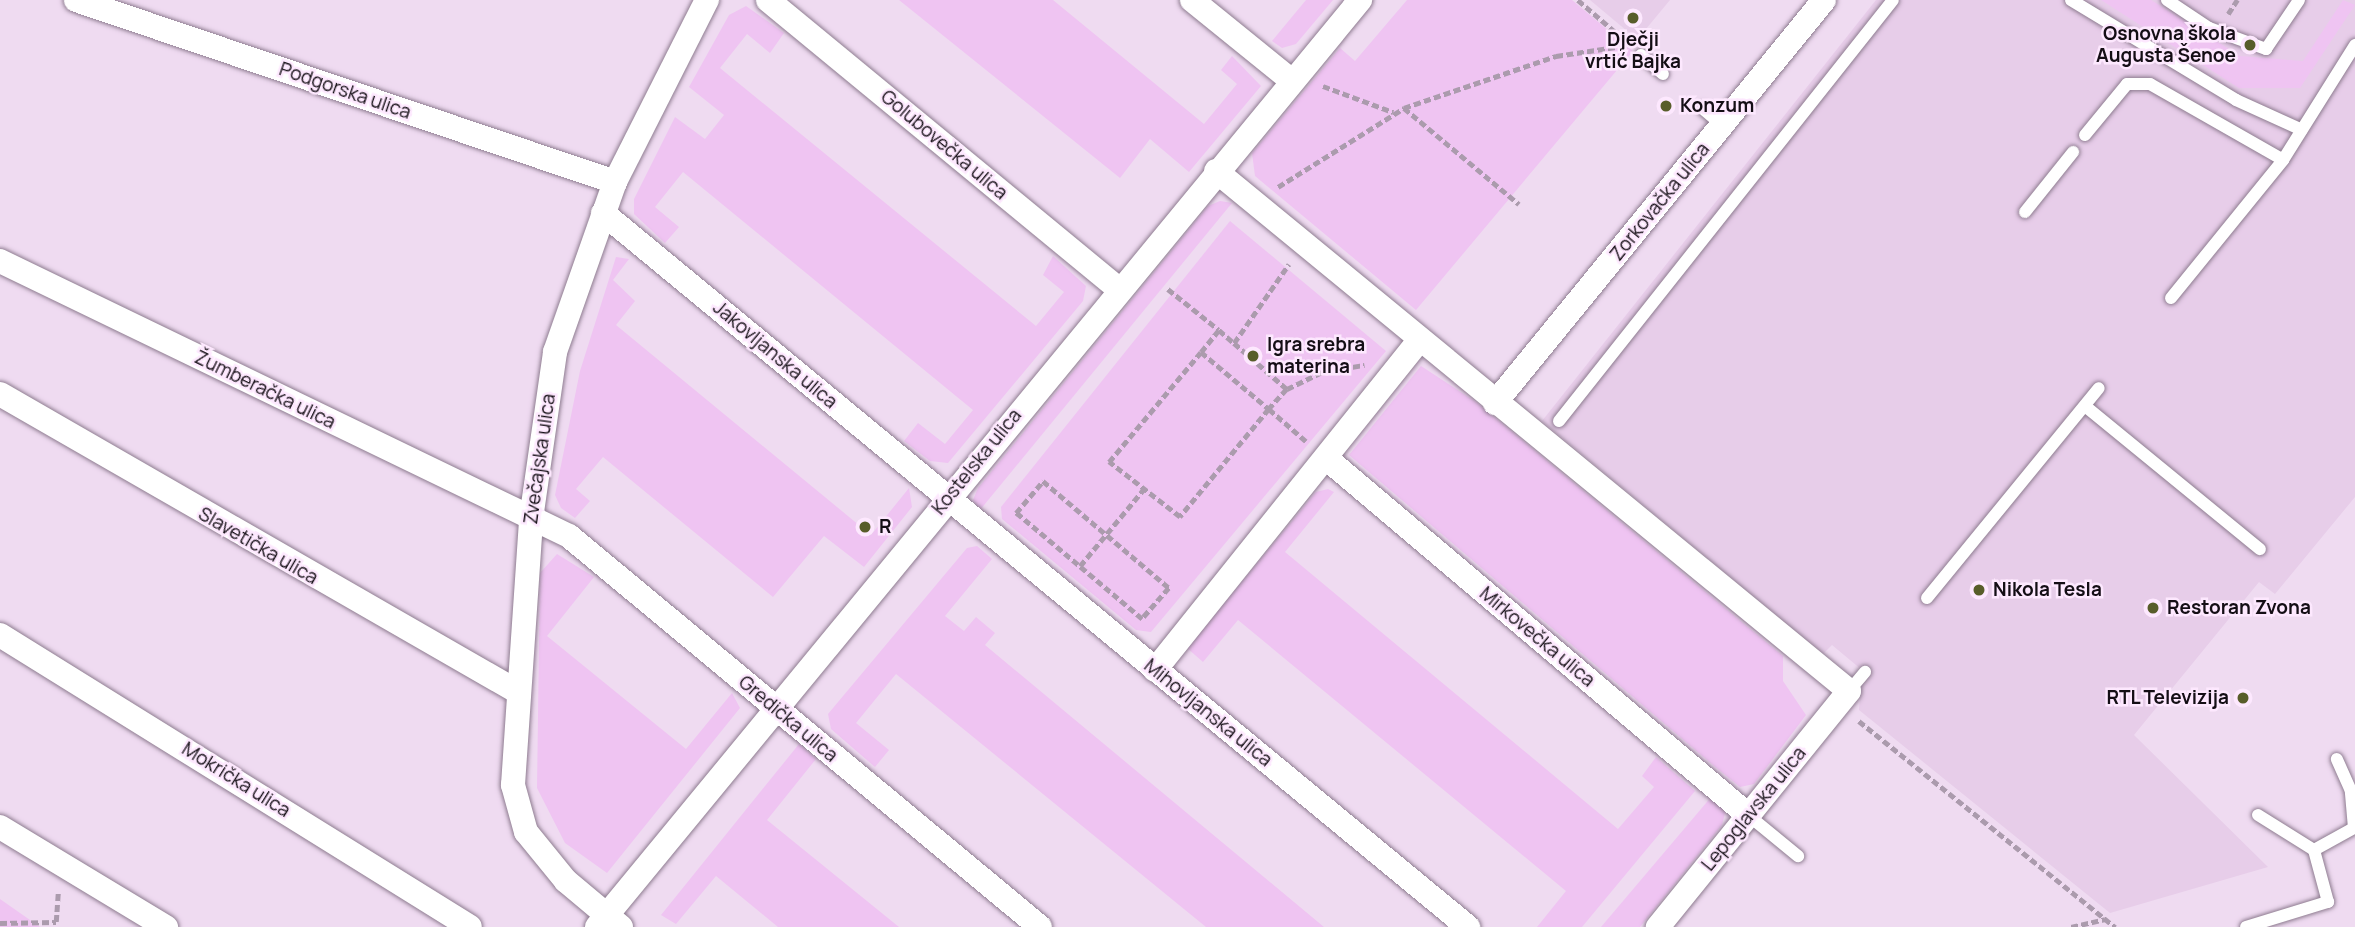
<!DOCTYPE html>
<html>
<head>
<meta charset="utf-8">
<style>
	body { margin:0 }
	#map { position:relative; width:2355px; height:927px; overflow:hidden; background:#efdbf1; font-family:Manrope,sans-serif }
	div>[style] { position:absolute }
	.built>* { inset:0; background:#e7cde9 }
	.green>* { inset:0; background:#efc4f2 }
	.path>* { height:4.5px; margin-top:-2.25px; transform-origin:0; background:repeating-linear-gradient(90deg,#ab9bad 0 7px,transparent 0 10.5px) }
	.roads { filter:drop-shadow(0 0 2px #8e7c90) drop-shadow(0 0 2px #8e7c90) }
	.lane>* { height:12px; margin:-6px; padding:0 6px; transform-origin:6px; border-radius:6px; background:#fff }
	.street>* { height:24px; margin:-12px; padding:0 12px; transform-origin:12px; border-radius:12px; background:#fff }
	.dots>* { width:19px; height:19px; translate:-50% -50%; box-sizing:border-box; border:4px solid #fde8fe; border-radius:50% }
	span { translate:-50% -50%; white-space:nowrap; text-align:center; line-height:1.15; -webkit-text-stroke:5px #fde8fe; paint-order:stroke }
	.poi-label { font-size:19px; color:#140e15; font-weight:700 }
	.right { translate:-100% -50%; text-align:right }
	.left { translate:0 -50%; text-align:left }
	.street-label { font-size:19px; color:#140e15 }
</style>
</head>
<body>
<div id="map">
	<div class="built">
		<i style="clip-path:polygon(1590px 0,1670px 0,1641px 35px,1633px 36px)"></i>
		<i style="clip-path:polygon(1876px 0,2355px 0,2355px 497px,2275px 594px,2259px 582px,2134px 735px,2268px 867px,2110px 913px,1859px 710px,1862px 670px,1832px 645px,1823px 654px,1542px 421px)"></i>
	</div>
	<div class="green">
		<i style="clip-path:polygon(899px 0,1053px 0,1204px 124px,1237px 84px,1221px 70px,1232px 56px,1261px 86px,1189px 172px,1150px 139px,1120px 178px)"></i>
		<i style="clip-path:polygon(1306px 0,1333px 0,1296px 44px,1282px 48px,1272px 41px)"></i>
		<i style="clip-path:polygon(1407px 0,1572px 0,1633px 51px,1416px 310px,1255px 176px,1252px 153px,1340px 48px,1355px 61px)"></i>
		<i style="clip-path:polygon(2101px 0,2151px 0,2240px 56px,2303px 61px,2343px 0,2355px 5px,2300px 88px,2239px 88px)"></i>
		<i style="clip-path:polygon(746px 6px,784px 33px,770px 53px,747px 34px,720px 68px,1036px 326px,1064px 292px,1043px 275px,1053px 256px,1086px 286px,1083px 301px,948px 463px,930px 461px,904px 441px,918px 423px,945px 444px,973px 410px,683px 172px,655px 207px,679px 227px,665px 243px,634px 214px,634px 199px,675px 117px,705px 139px,724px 115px,689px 87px,729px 15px)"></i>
		<i style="clip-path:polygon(1220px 201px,1232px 203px,980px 510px,973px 500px,978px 488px,1208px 206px)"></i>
		<i style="clip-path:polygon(1230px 221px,1386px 351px,1151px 632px,1136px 630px,1002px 519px,1001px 507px)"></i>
		<i style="clip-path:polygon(616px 257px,629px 259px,613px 280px,635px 301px,616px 325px,871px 535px,909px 488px,912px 507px,864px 567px,824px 536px,773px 597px,603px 457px,576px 489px,590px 501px,575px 518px,561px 508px,555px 495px,580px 371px)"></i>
		<i style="clip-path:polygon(1421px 366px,1476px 402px,1783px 656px,1783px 681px,1806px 715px,1754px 784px,1740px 787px,1714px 766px,1349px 455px)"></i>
		<i style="clip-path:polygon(1328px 489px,1334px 492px,1285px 552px,1618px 829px,1654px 787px,1642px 776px,1656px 757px,1695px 791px,1582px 927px,1537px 927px,1566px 891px,1238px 620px,1203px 662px,1187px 648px,1316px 492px)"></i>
		<i style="clip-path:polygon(977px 546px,992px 559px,945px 616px,964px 631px,976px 617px,995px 633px,985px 645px,1324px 927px,1206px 927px,896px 674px,856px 723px,889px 750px,875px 767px,831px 729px,828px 714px,967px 548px)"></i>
		<i style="clip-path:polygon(557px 554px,594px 577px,547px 636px,686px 749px,732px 693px,740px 708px,607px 873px,565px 843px,537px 788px,540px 573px)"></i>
		<i style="clip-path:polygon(799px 744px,816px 759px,767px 820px,899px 927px,778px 927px,716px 876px,676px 924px,661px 915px)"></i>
		<i style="clip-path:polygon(1712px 796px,1726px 809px,1722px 825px,1640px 927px,1601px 927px)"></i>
		<i style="clip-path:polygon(0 899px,40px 927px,0 927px)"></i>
	</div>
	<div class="path">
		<i style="left:1578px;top:0;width:66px;rotate:40.7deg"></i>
		<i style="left:2228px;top:14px;width:17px;rotate:-57deg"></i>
		<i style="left:1323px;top:86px;width:75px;rotate:20.4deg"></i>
		<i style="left:1404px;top:108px;width:161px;rotate:-18.9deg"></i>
		<i style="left:1556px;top:56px;width:67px;rotate:-8.6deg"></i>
		<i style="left:1278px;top:187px;width:149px;rotate:-32.1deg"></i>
		<i style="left:1404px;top:108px;width:150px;rotate:39.9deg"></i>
		<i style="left:1168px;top:289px;width:65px;rotate:38.8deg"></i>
		<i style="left:1234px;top:343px;width:70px;rotate:41deg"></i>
		<i style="left:1287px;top:389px;width:27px;rotate:132deg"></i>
		<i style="left:1269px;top:409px;width:49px;rotate:40.9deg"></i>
		<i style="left:1201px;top:352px;width:89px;rotate:40deg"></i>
		<i style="left:1269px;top:409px;width:140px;rotate:129.5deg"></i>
		<i style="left:1180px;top:517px;width:90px;rotate:-142.2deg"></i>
		<i style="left:1109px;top:462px;width:143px;rotate:-50.1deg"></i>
		<i style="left:1201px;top:352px;width:28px;rotate:-51deg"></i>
		<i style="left:1219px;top:330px;width:20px;rotate:41deg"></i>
		<i style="left:1234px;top:343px;width:96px;rotate:-55.2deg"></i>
		<i style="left:1287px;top:389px;width:39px;rotate:-26deg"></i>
		<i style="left:1322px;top:372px;width:43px;rotate:-9.5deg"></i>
		<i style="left:1043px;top:481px;width:165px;rotate:40.3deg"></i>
		<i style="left:1169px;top:588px;width:41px;rotate:131.1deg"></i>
		<i style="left:1142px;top:619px;width:165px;rotate:-139.9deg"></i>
		<i style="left:1016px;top:513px;width:42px;rotate:-49.8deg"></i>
		<i style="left:1080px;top:566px;width:100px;rotate:-50.3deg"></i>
		<i style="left:1859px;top:721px;width:329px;rotate:38.8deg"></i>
		<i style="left:0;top:923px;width:56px;rotate:-1deg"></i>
		<i style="left:56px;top:922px;width:29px;rotate:-86deg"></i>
		<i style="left:2071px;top:927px;width:35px;rotate:-13deg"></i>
	</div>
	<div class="roads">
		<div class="lane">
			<i style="left:2071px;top:0;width:193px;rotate:31.2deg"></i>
			<i style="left:2236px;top:100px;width:72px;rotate:24.4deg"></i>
			<i style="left:2167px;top:0;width:50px;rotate:33.7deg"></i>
			<i style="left:2209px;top:28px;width:61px;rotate:20.2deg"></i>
			<i style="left:2266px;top:49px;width:59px;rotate:-56deg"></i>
			<i style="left:1641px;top:55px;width:29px;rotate:41deg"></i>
			<i style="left:1703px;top:109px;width:25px;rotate:40deg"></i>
			<i style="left:2085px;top:135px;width:66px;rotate:-50.5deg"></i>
			<i style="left:2127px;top:84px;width:23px"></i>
			<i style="left:2150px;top:84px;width:153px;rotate:29.7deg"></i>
			<i style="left:2025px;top:212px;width:77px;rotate:-51.3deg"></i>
			<i style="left:2171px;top:298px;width:178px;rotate:-50.9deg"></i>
			<i style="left:2283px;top:160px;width:136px;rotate:-57.9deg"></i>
			<i style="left:2085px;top:406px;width:226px;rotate:39.3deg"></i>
			<i style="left:1559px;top:421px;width:537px;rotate:-51.57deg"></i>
			<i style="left:1927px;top:598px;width:271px;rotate:-50.7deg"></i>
			<i style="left:1849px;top:691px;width:25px;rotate:-50deg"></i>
			<i style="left:1748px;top:815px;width:65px;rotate:39.4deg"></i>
			<i style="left:2258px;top:815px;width:66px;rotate:32deg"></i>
			<i style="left:2246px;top:927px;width:86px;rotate:-17deg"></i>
			<i style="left:2328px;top:902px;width:54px;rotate:-105.1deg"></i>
			<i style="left:2314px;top:850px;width:46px;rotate:-28.8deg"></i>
			<i style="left:2354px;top:828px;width:37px;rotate:-95deg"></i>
			<i style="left:2351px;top:791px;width:35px;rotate:-114deg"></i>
		</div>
		<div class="street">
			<i style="left:76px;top:0;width:569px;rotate:18.66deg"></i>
			<i style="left:768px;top:0;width:455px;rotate:39.5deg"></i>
			<i style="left:1192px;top:0;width:129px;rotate:39deg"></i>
			<i style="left:1216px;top:171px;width:819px;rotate:39.4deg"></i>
			<i style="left:1849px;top:691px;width:304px;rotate:129deg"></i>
			<i style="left:603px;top:213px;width:1122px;rotate:39.54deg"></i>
			<i style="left:0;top:261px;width:632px;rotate:25.79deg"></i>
			<i style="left:569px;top:536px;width:612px;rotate:39.7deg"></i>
			<i style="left:0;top:394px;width:598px;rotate:29.91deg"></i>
			<i style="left:1495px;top:403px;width:520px;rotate:-50.77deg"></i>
			<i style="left:1326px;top:458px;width:553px;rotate:40.23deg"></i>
			<i style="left:0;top:635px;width:553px;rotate:31.85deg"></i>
			<i style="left:1155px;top:670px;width:422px;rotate:-51.3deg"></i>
			<i style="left:0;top:827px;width:194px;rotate:31.1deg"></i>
			<i style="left:597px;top:927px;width:1201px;rotate:-50.54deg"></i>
			<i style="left:621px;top:927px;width:72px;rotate:-140.1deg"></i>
			<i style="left:566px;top:881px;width:63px;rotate:-129.2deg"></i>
			<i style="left:526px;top:832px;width:49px;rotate:-105.5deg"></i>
			<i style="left:513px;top:785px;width:267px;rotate:-86.1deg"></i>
			<i style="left:531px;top:519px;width:169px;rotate:-81.8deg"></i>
			<i style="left:555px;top:352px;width:180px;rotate:-70.6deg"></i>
			<i style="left:615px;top:182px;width:204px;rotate:-63.2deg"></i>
		</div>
	</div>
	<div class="dots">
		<i style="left:1633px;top:18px;background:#585d2a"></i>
		<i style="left:2250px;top:45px;background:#585d2a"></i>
		<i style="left:1666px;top:106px;background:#585d2a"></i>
		<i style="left:1253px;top:356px;background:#585d2a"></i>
		<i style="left:865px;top:527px;background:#585d2a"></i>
		<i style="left:1979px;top:590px;background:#585d2a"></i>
		<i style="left:2153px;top:608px;background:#585d2a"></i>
		<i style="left:2243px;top:698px;background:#585d2a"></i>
	</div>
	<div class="poi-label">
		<span class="right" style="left:2236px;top:45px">Osnovna škola<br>Augusta Šenoe</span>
		<span style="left:1633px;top:51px">Dječji<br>vrtić Bajka</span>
		<span class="left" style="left:1680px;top:106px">Konzum</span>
		<span class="left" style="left:1267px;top:356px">Igra srebra<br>materina</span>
		<span class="left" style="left:879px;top:527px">R</span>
		<span class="left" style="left:1993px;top:590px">Nikola Tesla</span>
		<span class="left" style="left:2167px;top:608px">Restoran Zvona</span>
		<span class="right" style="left:2229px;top:698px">RTL Televizija</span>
	</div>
	<div class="street-label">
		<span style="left:345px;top:91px;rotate:19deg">Podgorska ulica</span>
		<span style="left:944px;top:145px;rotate:40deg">Golubovečka ulica</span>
		<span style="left:1660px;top:202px;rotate:-51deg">Zorkovačka ulica</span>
		<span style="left:775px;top:355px;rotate:40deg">Jakovljanska ulica</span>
		<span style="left:265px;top:390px;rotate:26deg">Žumberačka ulica</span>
		<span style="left:540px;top:459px;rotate:-82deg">Zvečajska ulica</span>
		<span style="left:977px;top:462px;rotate:-51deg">Kostelska ulica</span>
		<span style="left:258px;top:546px;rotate:30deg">Slavetička ulica</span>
		<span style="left:1537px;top:637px;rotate:40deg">Mirkovečka ulica</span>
		<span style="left:1208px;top:713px;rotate:39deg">Mihovljanska ulica</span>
		<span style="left:788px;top:719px;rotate:40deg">Gredička ulica</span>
		<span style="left:236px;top:780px;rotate:32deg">Mokrička ulica</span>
		<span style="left:1754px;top:809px;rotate:-51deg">Lepoglavska ulica</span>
	</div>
</div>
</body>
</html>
